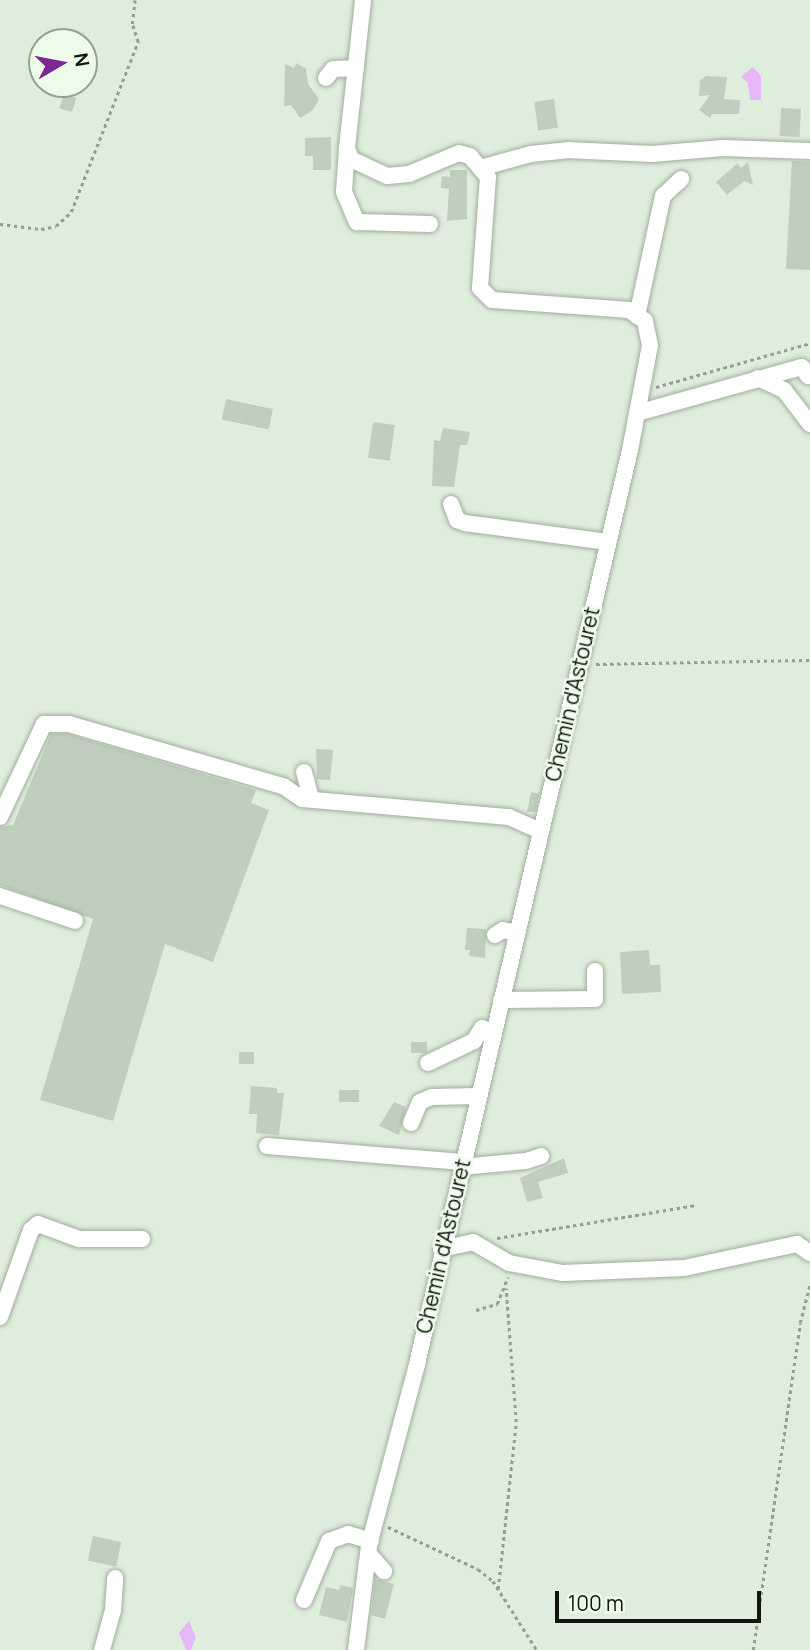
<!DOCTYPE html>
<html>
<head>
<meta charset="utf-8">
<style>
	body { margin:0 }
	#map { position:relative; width:810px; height:1650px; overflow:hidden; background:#dfeedc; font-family:Manrope,sans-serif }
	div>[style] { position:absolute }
	.water>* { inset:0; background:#e8b7f8 }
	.building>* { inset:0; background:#c0cfbd; transform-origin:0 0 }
	.path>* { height:2.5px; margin-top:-1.25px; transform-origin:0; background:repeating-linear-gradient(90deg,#939f91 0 3.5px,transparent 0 7px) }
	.roads { filter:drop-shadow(0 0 2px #9fae9c) drop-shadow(0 0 2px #9fae9c) }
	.minor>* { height:16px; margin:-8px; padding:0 8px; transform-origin:8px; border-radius:8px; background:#fff }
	span { translate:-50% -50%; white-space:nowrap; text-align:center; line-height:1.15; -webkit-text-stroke:5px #ecfce9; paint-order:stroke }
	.street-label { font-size:21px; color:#10150e }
	.north { position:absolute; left:28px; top:28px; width:70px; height:70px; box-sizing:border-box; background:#ecfce9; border:2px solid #94a091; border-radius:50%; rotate:80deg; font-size:19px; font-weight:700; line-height:28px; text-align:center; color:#10150e }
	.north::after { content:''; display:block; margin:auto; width:24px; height:32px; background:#7d2795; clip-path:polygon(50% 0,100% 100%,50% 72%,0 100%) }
	.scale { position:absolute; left:555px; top:1591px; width:206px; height:32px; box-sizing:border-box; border:4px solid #10150e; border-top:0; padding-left:9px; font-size:21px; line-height:24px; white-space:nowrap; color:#10150e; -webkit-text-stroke:5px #ecfce9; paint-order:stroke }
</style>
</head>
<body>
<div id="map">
	<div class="water">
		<i style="clip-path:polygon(753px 67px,761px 76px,761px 100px,750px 100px,748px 83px,741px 77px)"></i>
		<i style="clip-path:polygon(189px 1621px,196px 1637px,191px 1650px,186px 1650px,179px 1633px)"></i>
	</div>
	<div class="building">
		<i style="clip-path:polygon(297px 63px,306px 69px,308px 84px,319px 99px,313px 110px,300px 118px,291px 105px,284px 106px,285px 64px,294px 68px)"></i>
		<i style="clip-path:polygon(706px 76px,727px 77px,724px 99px,740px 100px,739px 114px,712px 114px,710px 118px,699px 110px,710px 95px,699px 96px,700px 80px)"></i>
		<i style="left:64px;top:94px;width:13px;height:15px;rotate:18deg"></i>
		<i style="left:554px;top:99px;width:29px;height:20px;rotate:82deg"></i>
		<i style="left:781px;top:108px;width:20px;height:28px;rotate:3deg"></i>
		<i style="clip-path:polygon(331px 137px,331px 170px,313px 170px,313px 156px,305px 156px,305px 138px)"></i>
		<i style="clip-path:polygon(792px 161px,810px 162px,810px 270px,786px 269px)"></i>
		<i style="clip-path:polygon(748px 162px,753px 185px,744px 181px,727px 195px,716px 182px,738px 163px,741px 168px)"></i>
		<i style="clip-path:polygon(450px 170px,467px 170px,467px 219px,447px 221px,449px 189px,441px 188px,442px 176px,450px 177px)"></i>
		<i style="left:226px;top:399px;width:48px;height:21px;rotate:12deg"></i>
		<i style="left:373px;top:422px;width:22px;height:36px;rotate:8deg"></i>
		<i style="clip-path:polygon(443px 428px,470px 432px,467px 445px,460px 445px,454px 487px,432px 486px,434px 440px,440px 441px)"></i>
		<i style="clip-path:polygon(51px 734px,68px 734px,256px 790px,251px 803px,269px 810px,213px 962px,165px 944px,113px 1121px,40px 1100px,93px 919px,0 885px,0 827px,13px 825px)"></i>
		<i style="clip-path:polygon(316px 749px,333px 750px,330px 780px,317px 779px)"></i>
		<i style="clip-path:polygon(531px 792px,539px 794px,535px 812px,527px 812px)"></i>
		<i style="clip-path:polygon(467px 928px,486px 929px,485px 958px,469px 956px,470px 950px,465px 950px)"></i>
		<i style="clip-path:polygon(649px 950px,650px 965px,660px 965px,661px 992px,622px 994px,620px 952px)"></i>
		<i style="left:411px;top:1042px;width:16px;height:11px"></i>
		<i style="left:239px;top:1052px;width:15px;height:12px"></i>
		<i style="clip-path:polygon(251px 1086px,277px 1088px,277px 1093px,284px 1093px,279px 1135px,256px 1133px,257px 1114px,249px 1114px)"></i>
		<i style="left:339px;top:1090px;width:20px;height:12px"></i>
		<i style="clip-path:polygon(394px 1102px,406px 1107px,399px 1135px,379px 1126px)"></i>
		<i style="clip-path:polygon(564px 1158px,568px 1173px,538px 1182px,543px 1198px,527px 1202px,520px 1178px)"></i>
		<i style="left:93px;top:1536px;width:29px;height:25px;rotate:12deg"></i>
		<i style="clip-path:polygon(375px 1579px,394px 1584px,385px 1619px,371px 1615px)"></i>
		<i style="clip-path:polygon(340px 1585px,353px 1588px,347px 1622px,319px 1615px,326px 1587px,339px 1590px)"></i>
	</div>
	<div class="path">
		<i style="left:0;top:224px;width:41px;rotate:7deg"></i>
		<i style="left:41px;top:229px;width:15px;rotate:-11deg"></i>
		<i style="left:56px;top:226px;width:21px;rotate:-43deg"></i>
		<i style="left:71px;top:212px;width:183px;rotate:-68.5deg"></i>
		<i style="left:138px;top:42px;width:19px;rotate:-108deg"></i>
		<i style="left:132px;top:24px;width:24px;rotate:-83deg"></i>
		<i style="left:656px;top:387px;width:160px;rotate:-15.9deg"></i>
		<i style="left:596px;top:664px;width:214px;rotate:-1.1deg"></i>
		<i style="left:497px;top:1238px;width:202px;rotate:-9.4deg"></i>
		<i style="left:476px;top:1310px;width:22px;rotate:-16deg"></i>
		<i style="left:497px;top:1304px;width:29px;rotate:-68deg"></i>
		<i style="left:388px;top:1527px;width:99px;rotate:25deg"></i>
		<i style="left:478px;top:1569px;width:19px;rotate:39deg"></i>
		<i style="left:493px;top:1581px;width:82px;rotate:57.5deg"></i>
		<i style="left:498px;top:1589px;width:168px;rotate:-83.8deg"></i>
		<i style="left:516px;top:1422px;width:134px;rotate:-94.3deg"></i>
		<i style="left:753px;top:1650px;width:330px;rotate:-81.8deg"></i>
		<i style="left:800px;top:1323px;width:40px;rotate:-75.6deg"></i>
	</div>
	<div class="roads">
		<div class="minor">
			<i style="left:326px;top:78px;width:11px;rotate:-52deg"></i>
			<i style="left:333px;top:69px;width:23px;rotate:-2deg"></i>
			<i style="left:347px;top:148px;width:44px;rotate:93.9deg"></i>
			<i style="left:344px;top:192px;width:33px;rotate:67deg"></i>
			<i style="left:357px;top:222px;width:73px;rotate:1.6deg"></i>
			<i style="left:480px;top:168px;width:53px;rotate:-15.4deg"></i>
			<i style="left:531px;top:154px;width:36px;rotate:-6deg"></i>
			<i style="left:567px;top:150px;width:85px;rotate:2.7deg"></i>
			<i style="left:652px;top:154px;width:71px;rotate:-4.8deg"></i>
			<i style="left:723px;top:148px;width:87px;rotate:2deg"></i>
			<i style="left:637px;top:316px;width:123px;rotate:-77.8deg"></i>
			<i style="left:663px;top:196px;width:25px;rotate:-43deg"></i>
			<i style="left:758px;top:378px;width:29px;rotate:25deg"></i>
			<i style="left:784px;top:390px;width:43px;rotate:52.6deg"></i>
			<i style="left:637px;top:413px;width:171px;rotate:-15.6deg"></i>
			<i style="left:802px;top:367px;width:11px;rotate:56deg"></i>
			<i style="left:451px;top:504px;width:17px;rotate:69deg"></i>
			<i style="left:457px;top:520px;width:9px;rotate:21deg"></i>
			<i style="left:465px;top:523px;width:144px;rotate:7.6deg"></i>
			<i style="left:304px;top:772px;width:28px;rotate:75deg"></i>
			<i style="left:0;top:817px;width:103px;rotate:-64.7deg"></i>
			<i style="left:44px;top:724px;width:25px"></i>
			<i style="left:69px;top:724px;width:223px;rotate:16.2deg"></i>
			<i style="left:283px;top:786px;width:23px;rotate:34deg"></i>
			<i style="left:302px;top:799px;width:208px;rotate:5deg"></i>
			<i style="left:509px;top:817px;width:34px;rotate:24deg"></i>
			<i style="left:0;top:896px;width:79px;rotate:18.4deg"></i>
			<i style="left:495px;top:935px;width:9px;rotate:-32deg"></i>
			<i style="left:503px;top:930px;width:13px;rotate:13deg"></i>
			<i style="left:501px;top:1000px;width:94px;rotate:-0.6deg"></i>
			<i style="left:595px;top:999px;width:28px;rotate:-90deg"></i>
			<i style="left:428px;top:1063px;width:51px;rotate:-25.6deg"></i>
			<i style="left:474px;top:1041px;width:15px;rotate:-58deg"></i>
			<i style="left:482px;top:1028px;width:12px;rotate:20deg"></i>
			<i style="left:411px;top:1123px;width:23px;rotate:-67deg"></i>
			<i style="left:420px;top:1102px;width:13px;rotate:-23deg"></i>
			<i style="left:432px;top:1097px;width:46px;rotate:-1.2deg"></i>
			<i style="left:267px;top:1146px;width:196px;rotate:4.7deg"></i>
			<i style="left:461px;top:1167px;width:65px;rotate:-5.3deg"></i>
			<i style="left:526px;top:1161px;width:16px;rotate:-18deg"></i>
			<i style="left:441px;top:1249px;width:33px;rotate:-12deg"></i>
			<i style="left:473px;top:1242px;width:42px;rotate:30.3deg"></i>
			<i style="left:509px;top:1263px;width:55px;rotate:10.5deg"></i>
			<i style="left:563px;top:1273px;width:121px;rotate:-2.4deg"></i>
			<i style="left:684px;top:1268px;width:116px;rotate:-12deg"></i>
			<i style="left:797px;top:1244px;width:16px;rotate:35deg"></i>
			<i style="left:0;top:1317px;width:92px;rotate:-70.4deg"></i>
			<i style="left:31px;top:1230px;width:9px;rotate:-41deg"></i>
			<i style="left:38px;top:1224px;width:44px;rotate:20.1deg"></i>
			<i style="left:79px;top:1239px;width:63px"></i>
			<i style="left:369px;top:1554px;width:23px;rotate:49deg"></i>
			<i style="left:304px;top:1600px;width:64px;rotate:-67deg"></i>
			<i style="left:329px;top:1541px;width:20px;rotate:-20deg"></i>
			<i style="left:348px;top:1534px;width:24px;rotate:17deg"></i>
			<i style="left:102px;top:1650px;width:41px;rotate:-74.6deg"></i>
			<i style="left:113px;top:1610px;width:32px;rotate:-86deg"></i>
			<i style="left:356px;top:1650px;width:106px;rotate:-82.9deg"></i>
			<i style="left:369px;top:1545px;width:187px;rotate:-75.1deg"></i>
			<i style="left:417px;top:1364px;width:938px;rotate:-76.88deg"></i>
			<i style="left:630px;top:450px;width:107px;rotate:-79.2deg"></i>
			<i style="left:650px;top:345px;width:25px;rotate:-102deg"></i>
			<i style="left:645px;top:321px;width:19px;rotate:-145deg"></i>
			<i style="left:629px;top:310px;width:137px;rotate:-175.8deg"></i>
			<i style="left:492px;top:300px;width:17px;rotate:-135deg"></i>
			<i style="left:480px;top:288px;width:111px;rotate:-85.9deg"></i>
			<i style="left:488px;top:177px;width:28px;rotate:-131deg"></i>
			<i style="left:470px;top:156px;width:11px;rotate:-165deg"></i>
			<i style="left:459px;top:153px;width:54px;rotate:157.2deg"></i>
			<i style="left:409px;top:174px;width:22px;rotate:175deg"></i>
			<i style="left:387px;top:176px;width:40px;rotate:-155deg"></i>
			<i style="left:351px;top:159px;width:12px;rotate:-110deg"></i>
			<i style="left:347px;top:148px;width:149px;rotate:-83.8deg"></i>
		</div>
	</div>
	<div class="street-label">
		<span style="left:572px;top:694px;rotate:-77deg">Chemin d'Astouret</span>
		<span style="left:443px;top:1246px;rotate:-77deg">Chemin d'Astouret</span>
	</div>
	<div class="north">N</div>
	<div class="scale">100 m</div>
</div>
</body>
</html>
